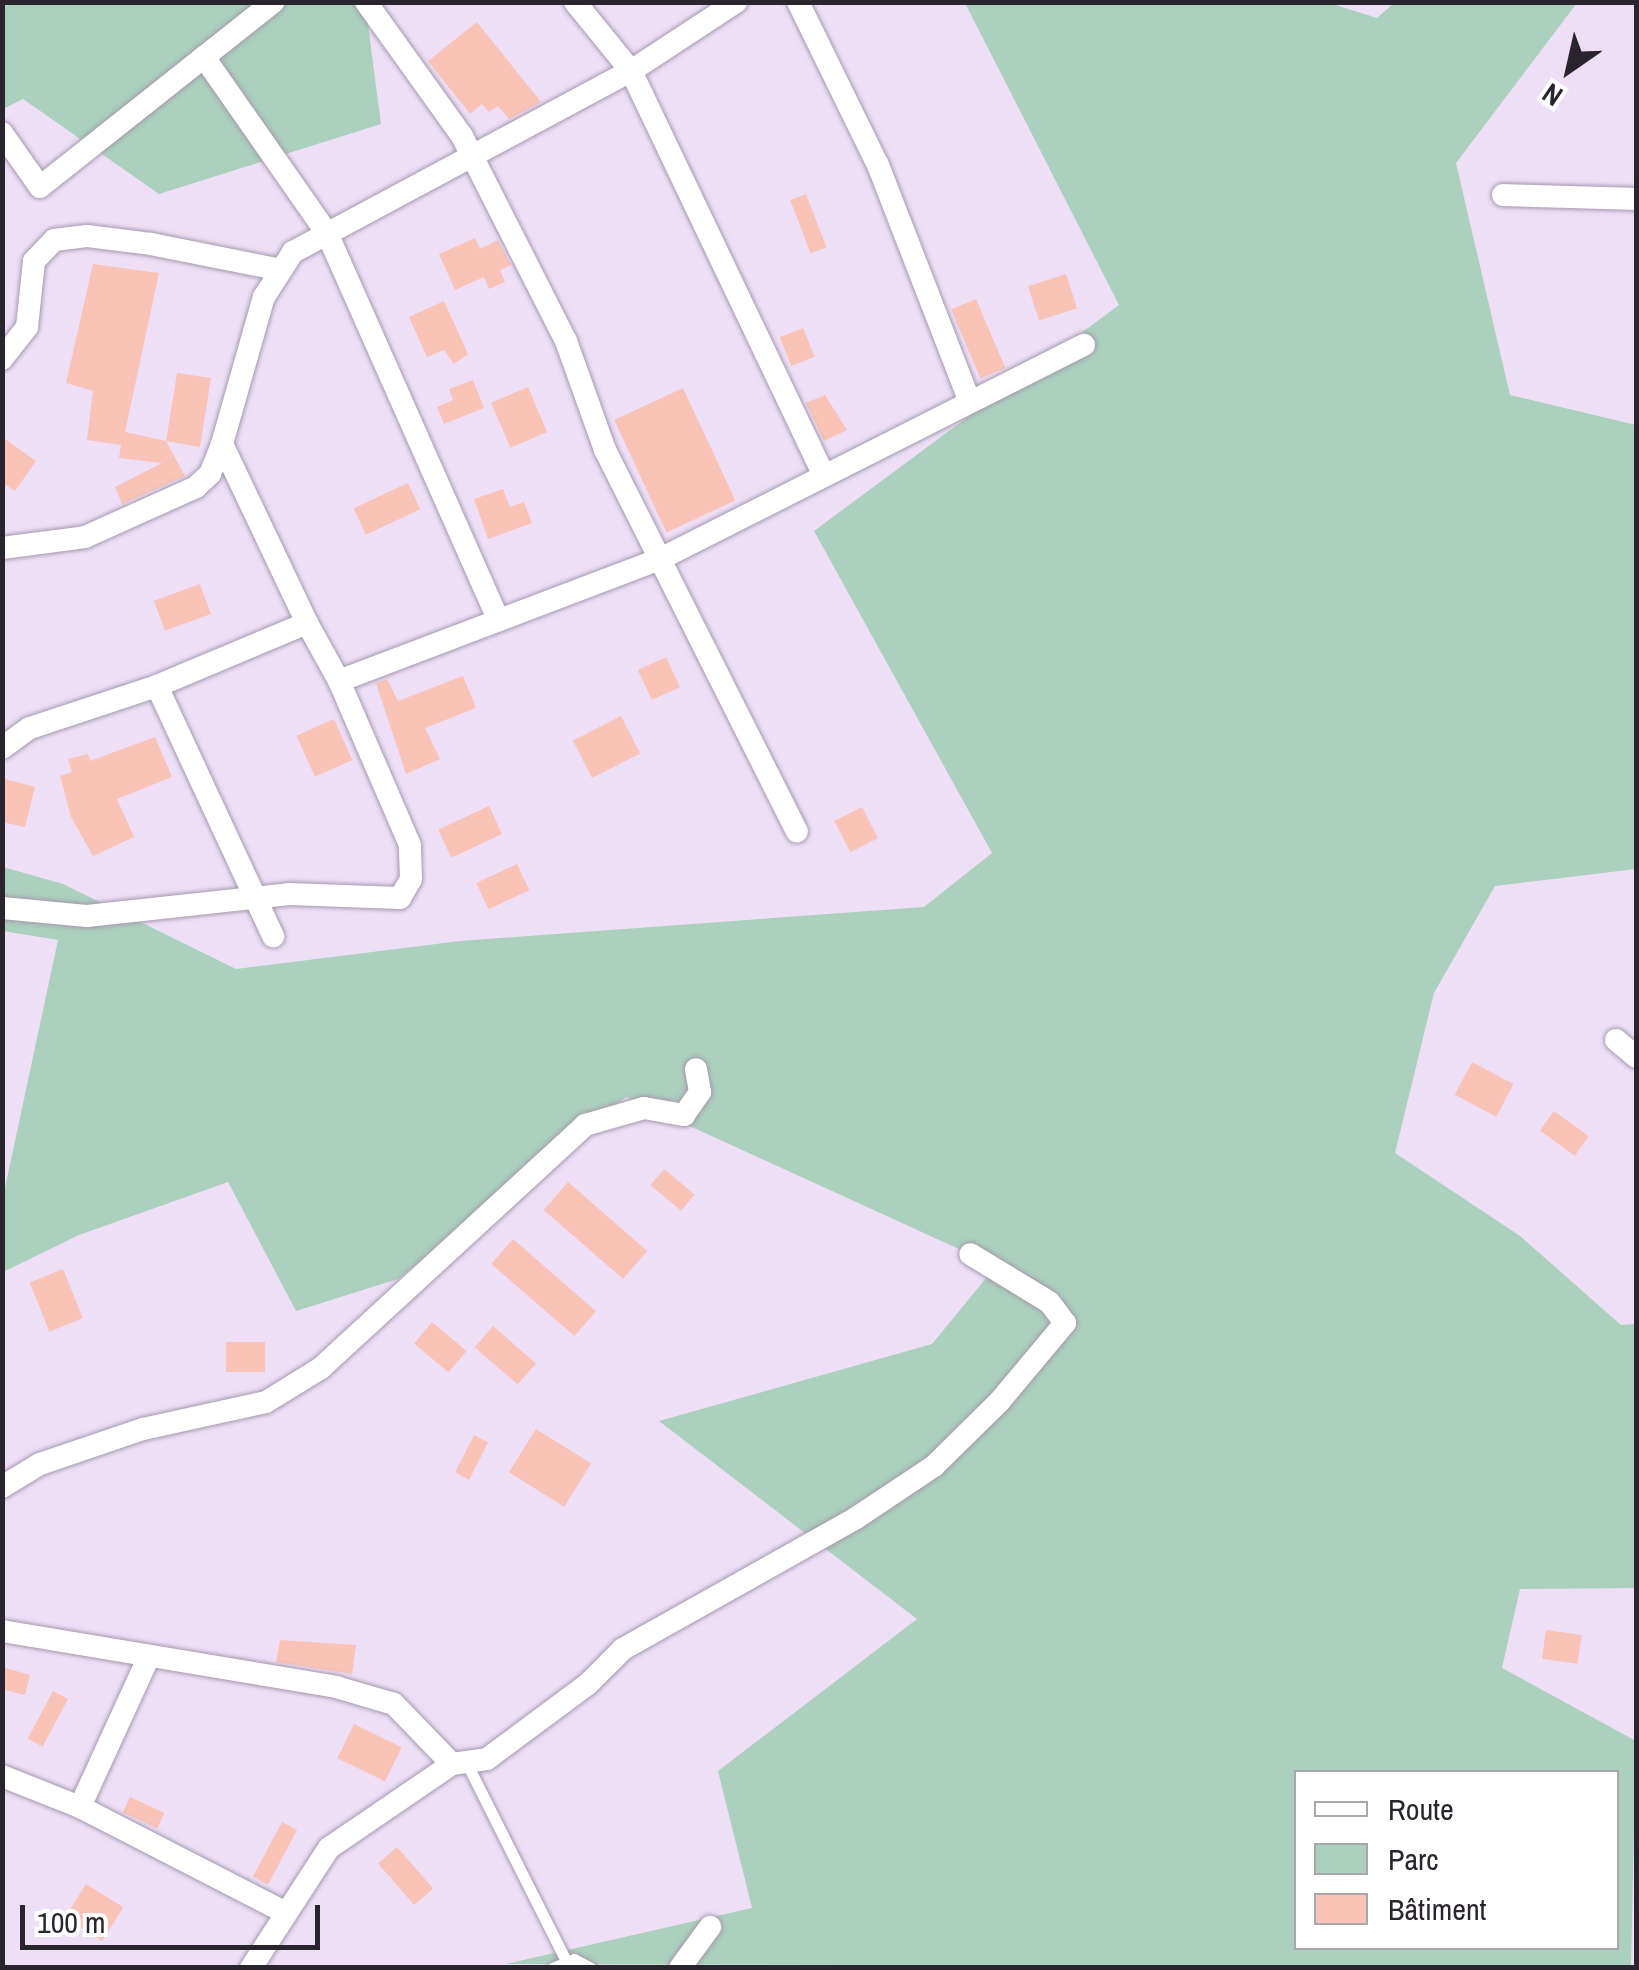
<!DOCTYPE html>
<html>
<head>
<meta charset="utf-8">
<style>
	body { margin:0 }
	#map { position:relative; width:1639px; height:1970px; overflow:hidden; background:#eedff7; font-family:"Archivo Narrow",sans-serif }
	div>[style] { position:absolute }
	.green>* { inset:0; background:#abd0bd }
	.building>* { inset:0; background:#f9c3b7; transform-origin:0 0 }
	.roads { filter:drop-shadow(0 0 2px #a698af) drop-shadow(0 0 2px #a698af) }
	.service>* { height:11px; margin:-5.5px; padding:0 5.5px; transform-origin:5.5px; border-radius:5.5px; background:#fff }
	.minor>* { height:22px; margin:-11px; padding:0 11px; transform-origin:11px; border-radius:11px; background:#fff }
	span { translate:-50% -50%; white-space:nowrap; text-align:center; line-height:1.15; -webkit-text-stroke:8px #fff; paint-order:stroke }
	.frame { position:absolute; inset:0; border:5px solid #29242d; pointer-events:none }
	.legend { position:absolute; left:1294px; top:1770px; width:325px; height:180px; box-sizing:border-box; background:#fff; border:2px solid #a9a7ab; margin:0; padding:12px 18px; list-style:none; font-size:30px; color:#29242d }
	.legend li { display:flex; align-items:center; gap:20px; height:50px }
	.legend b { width:50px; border:2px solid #a9a7ab }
	.north { position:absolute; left:1519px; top:20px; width:100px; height:100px; -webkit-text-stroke:8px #fff; paint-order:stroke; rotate:214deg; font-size:28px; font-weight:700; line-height:40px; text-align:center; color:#29242d }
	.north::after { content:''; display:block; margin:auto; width:35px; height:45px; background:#29242d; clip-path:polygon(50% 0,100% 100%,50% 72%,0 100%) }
	.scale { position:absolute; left:20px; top:1905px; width:300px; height:45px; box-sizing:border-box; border:5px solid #29242d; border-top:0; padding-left:12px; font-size:30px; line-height:35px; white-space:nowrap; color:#29242d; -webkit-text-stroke:8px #fff; paint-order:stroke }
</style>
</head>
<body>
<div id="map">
	<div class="green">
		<i style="clip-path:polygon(365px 2px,381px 124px,159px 194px,23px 99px,3px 109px,3px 3px)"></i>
		<i style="clip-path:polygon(evenodd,1326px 2px,1377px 18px,1394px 3px,1577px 3px,1456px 163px,1510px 395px,1636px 425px,1636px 869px,1495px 886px,1434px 993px,1395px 1153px,1520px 1236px,1621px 1325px,1636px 1324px,1636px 1588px,1520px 1589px,1502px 1668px,1636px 1741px,1631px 1967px,506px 1964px,752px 1908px,718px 1771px,917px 1619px,659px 1421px,932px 1344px,996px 1266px,626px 1097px,398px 1279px,296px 1311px,228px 1182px,79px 1235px,3px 1272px,3px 1197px,58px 940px,3px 931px,3px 867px,63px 884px,236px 969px,460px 941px,924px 907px,992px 853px,814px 531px,1119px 305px,965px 3px,1326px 2px,1296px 1772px,1616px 1772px,1616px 1948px,1296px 1948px,1296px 1772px)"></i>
	</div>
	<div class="building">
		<i style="clip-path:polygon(477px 22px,541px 102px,509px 119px,498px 106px,489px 112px,482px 104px,470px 114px,428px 61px)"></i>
		<i style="left:806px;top:194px;width:57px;height:17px;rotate:69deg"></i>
		<i style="clip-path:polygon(475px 238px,480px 249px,498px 240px,511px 265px,500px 270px,505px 282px,489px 289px,484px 277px,455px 290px,439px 254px)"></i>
		<i style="clip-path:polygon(93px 264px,159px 273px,125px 432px,166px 441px,177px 373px,211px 378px,200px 447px,166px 441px,185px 476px,122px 504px,115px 487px,162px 463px,119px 458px,121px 445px,87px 440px,93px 391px,66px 383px)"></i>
		<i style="left:1066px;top:274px;width:36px;height:40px;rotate:72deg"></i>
		<i style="left:976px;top:299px;width:75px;height:27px;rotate:67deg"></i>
		<i style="clip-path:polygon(444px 301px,468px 354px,454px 364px,444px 350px,427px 357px,409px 317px)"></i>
		<i style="left:803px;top:328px;width:31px;height:25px;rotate:68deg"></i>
		<i style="clip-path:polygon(473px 380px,484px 408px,444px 424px,437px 407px,453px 400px,449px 389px)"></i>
		<i style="left:528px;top:387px;width:49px;height:40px;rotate:67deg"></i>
		<i style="left:683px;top:388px;width:124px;height:76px;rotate:65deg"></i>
		<i style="clip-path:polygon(825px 395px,847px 430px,824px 441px,806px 403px)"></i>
		<i style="clip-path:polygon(2px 437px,36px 461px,15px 491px,2px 482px)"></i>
		<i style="left:408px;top:483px;width:29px;height:60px;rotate:65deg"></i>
		<i style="clip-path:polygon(503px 489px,510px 507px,524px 502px,532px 523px,488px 539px,474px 499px)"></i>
		<i style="left:200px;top:584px;width:32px;height:49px;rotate:70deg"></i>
		<i style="left:666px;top:657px;width:33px;height:31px;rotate:65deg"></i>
		<i style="clip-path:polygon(463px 676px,476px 708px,425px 728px,440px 759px,406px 774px,376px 683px,387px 679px,398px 701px)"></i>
		<i style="left:621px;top:716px;width:42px;height:54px;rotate:63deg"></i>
		<i style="left:334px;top:719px;width:45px;height:41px;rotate:66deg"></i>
		<i style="clip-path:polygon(155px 737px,172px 777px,117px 799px,134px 837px,93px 856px,71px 817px,60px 776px,72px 772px,68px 759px,88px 754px,90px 761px)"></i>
		<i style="clip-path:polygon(2px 778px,35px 787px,25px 827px,2px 822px)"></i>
		<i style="left:489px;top:806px;width:31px;height:56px;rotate:65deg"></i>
		<i style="left:862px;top:807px;width:35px;height:31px;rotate:63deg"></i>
		<i style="left:517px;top:864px;width:29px;height:45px;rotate:65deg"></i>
		<i style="left:1472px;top:1062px;width:47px;height:37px;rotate:28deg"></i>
		<i style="left:1554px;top:1111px;width:43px;height:24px;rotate:36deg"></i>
		<i style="left:664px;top:1169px;width:40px;height:21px;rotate:40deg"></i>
		<i style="left:568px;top:1182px;width:105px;height:37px;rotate:41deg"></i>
		<i style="left:513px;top:1239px;width:110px;height:33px;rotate:41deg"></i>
		<i style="left:63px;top:1269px;width:53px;height:36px;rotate:68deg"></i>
		<i style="left:432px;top:1322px;width:45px;height:28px;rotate:40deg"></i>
		<i style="left:493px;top:1326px;width:57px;height:28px;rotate:41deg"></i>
		<i style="left:226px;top:1342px;width:39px;height:30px"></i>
		<i style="left:536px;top:1429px;width:65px;height:51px;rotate:32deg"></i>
		<i style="left:474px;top:1435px;width:16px;height:42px;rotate:27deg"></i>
		<i style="left:1546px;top:1630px;width:36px;height:29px;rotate:8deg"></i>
		<i style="clip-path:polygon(280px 1640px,356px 1645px,352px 1674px,276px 1662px)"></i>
		<i style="clip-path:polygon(2px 1667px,30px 1675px,25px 1695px,2px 1689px)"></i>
		<i style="left:53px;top:1691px;width:17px;height:54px;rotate:28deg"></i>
		<i style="left:354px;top:1724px;width:53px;height:38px;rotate:26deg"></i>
		<i style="left:130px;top:1797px;width:38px;height:17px;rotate:25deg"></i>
		<i style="left:282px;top:1822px;width:17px;height:62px;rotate:28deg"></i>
		<i style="left:397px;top:1847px;width:55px;height:25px;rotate:49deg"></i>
		<i style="left:86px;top:1884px;width:44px;height:40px;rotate:32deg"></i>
	</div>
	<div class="roads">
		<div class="service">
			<i style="left:466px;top:1762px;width:223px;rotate:63.3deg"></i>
			<i style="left:552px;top:1968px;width:24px;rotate:-22deg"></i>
			<i style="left:574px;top:1959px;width:19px;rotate:28deg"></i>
		</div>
		<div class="minor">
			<i style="left:366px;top:2px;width:165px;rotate:54.4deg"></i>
			<i style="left:462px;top:136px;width:230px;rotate:63.1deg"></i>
			<i style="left:566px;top:341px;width:116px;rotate:70.3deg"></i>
			<i style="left:605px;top:450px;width:427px;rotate:63.3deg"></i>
			<i style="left:575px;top:2px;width:89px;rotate:50.9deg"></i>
			<i style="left:631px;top:71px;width:443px;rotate:64.5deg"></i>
			<i style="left:798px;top:2px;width:182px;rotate:63.9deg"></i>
			<i style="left:878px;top:165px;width:252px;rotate:68.8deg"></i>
			<i style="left:204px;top:57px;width:215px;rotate:55.1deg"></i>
			<i style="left:327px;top:233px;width:422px;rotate:66.1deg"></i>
			<i style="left:2px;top:133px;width:66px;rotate:54.9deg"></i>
			<i style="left:40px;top:187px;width:298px;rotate:-38.4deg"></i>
			<i style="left:1503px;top:195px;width:133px;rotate:1.7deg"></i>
			<i style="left:2px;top:359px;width:41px;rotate:-52deg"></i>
			<i style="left:27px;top:327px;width:66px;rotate:-83.9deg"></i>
			<i style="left:34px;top:261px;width:29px;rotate:-46deg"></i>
			<i style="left:54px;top:240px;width:33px;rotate:-7deg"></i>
			<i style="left:87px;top:236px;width:64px;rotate:7.1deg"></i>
			<i style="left:151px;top:244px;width:127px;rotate:11.3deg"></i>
			<i style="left:222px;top:444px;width:198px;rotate:64.6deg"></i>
			<i style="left:2px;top:548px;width:84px;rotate:-7.5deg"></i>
			<i style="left:85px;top:537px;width:122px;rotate:-24.2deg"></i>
			<i style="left:196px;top:487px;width:19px;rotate:-43deg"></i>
			<i style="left:210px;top:474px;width:32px;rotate:-68deg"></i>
			<i style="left:222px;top:444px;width:153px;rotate:-74.1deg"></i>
			<i style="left:264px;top:297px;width:54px;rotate:-57.2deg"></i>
			<i style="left:293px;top:252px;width:383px;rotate:-28.2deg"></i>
			<i style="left:631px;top:71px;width:126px;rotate:-33.3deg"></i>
			<i style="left:157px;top:686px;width:276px;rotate:65.1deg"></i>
			<i style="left:2px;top:748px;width:34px;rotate:-36deg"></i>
			<i style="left:30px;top:728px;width:134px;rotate:-18.3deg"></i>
			<i style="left:157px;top:686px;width:163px;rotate:-22.8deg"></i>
			<i style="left:307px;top:623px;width:66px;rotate:61.1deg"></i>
			<i style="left:339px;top:681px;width:343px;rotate:-20.8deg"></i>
			<i style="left:660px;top:559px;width:475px;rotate:-26.8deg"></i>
			<i style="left:2px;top:908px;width:85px;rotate:5.4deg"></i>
			<i style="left:87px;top:916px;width:203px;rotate:-6.2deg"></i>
			<i style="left:289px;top:894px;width:111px;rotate:2.1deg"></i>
			<i style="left:400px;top:898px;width:22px;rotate:-60deg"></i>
			<i style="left:411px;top:879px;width:34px;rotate:-92deg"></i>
			<i style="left:410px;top:845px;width:179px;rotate:-113.4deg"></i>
			<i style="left:1616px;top:1040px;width:26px;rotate:40deg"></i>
			<i style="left:2px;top:1487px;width:44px;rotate:-31.2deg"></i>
			<i style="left:40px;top:1464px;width:109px;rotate:-18.8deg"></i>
			<i style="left:143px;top:1429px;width:126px;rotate:-12.4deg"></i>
			<i style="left:266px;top:1402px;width:65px;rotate:-31.7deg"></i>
			<i style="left:321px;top:1368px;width:359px;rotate:-42.6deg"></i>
			<i style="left:585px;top:1125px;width:61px;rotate:-16.1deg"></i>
			<i style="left:644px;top:1108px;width:41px;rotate:9.9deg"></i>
			<i style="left:684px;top:1115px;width:28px;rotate:-55deg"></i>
			<i style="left:700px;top:1092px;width:23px;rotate:-100deg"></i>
			<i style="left:2px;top:1631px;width:339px;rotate:9.5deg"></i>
			<i style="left:336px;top:1687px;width:60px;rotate:16.3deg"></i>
			<i style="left:394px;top:1704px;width:83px;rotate:46deg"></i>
			<i style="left:2px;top:1776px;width:84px;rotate:21.7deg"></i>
			<i style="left:80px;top:1807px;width:227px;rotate:27.2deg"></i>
			<i style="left:80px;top:1807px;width:166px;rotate:-65.4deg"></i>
			<i style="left:251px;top:1968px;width:143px;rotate:-57deg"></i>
			<i style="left:329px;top:1848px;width:149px;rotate:-34.3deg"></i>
			<i style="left:452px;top:1764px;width:35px;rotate:-8deg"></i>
			<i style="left:487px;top:1759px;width:126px;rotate:-36.6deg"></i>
			<i style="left:588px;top:1684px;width:49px;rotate:-45deg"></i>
			<i style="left:623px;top:1649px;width:267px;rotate:-29.3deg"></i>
			<i style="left:856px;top:1518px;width:94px;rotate:-33.7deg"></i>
			<i style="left:934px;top:1466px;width:91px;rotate:-44.6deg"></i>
			<i style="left:999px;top:1402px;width:103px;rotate:-50.1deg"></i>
			<i style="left:1065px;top:1323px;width:26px;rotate:-127deg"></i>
			<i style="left:1049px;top:1302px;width:92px;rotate:-148.7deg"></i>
			<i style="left:680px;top:1968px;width:51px;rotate:-53.8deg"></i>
		</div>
	</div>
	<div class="frame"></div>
	<ul class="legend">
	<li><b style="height:12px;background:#fff"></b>Route</li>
	<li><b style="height:28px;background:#abd0bd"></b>Parc</li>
	<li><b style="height:28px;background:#f9c3b7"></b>Bâtiment</li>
	</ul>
	<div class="north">N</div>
	<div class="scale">100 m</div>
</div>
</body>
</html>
